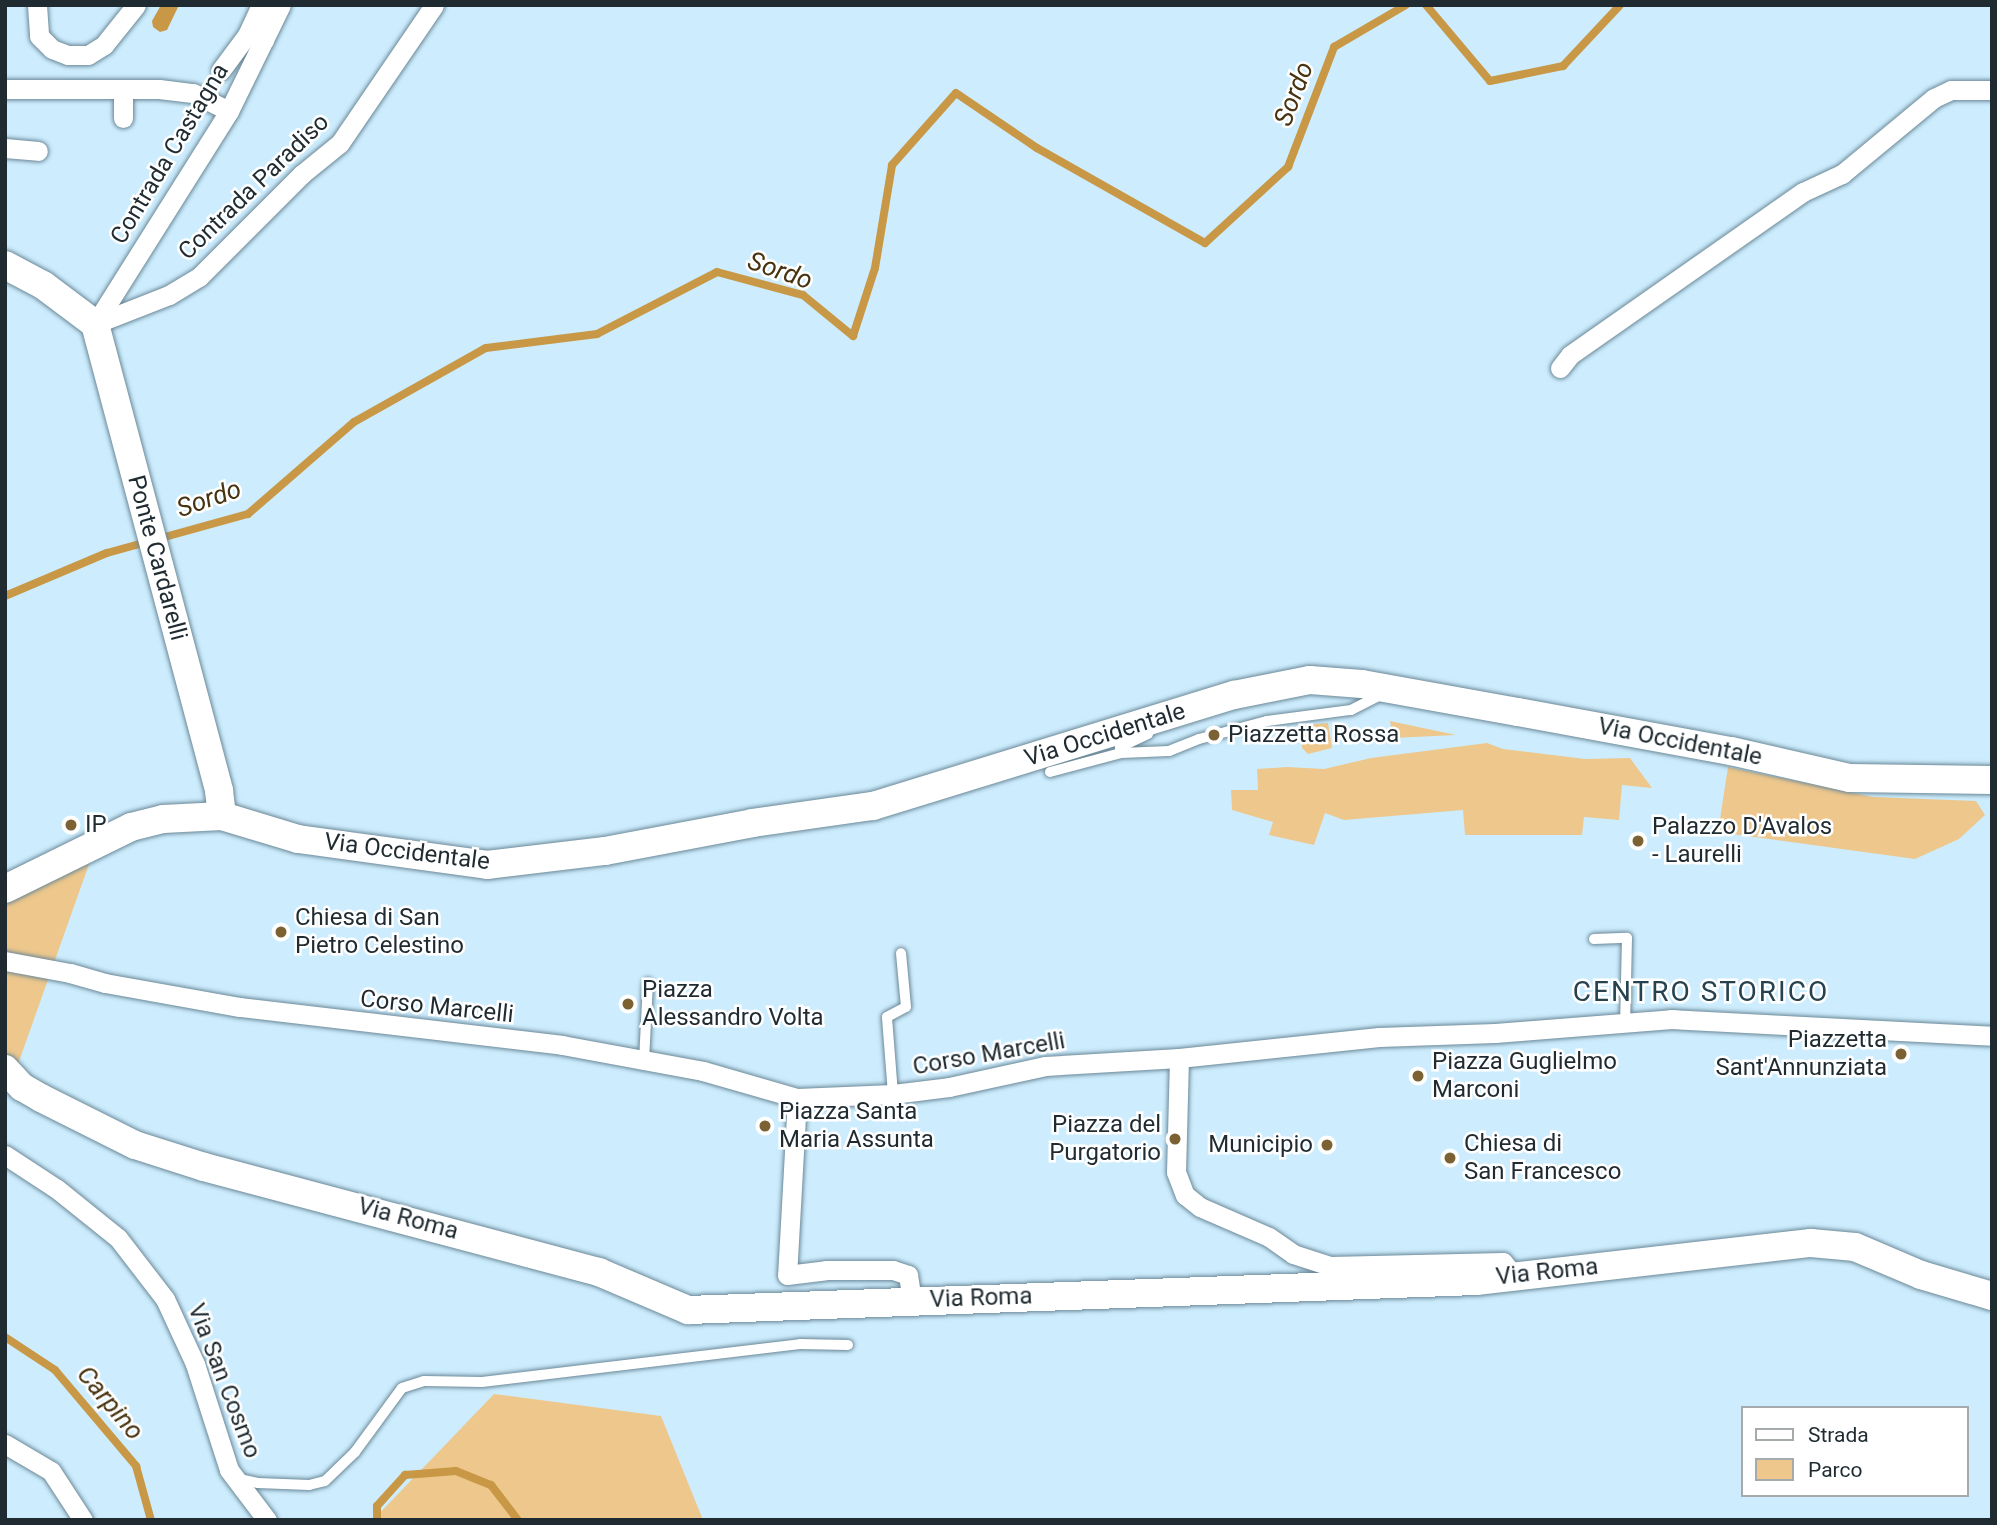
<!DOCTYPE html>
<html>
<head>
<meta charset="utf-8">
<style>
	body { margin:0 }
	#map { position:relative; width:1997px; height:1525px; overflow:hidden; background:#cdedfe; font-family:Roboto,sans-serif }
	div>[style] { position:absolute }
	.green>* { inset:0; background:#edc78c }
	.water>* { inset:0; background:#c89846 }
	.stream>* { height:8px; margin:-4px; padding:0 4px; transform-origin:4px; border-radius:4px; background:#c89846 }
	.roads { filter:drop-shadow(0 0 2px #6b8897) drop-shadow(0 0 2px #6b8897) }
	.lane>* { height:10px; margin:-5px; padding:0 5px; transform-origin:5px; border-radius:5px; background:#fff }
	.street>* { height:19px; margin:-9.5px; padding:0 9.5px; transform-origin:9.5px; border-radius:9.5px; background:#fff }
	.secondary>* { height:28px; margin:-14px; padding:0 14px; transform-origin:14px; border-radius:14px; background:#fff }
	.dots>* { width:19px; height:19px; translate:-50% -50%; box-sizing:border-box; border:4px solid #fff; border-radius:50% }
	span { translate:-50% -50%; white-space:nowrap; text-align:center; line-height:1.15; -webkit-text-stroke:5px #fff; paint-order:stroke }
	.street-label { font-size:24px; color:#1f2b31 }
	.poi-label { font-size:24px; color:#1f2b31 }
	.left { translate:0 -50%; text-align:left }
	.right { translate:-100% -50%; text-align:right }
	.water-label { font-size:26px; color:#473310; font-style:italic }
	.quarter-label { font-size:28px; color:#26424f; letter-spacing:2px }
	.frame { position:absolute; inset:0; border:7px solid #1f2b31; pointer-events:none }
	.legend { position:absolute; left:1741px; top:1406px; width:228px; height:91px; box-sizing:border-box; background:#fff; border:2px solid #a5aaad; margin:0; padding:9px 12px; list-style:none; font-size:21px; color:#1f2b31 }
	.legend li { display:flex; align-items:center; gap:14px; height:35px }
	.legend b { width:35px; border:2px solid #a5aaad }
</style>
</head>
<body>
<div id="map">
	<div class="green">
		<i style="clip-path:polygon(1390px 721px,1456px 735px,1393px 738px)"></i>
		<i style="clip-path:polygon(1328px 723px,1332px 748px,1308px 754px,1302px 748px,1302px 725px)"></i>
		<i style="clip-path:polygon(1487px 743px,1503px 749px,1585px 759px,1630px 758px,1652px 788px,1622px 785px,1619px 820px,1584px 817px,1582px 835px,1465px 835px,1463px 810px,1344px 820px,1325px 813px,1314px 845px,1269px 835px,1273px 822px,1232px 810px,1231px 790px,1258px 790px,1257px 769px,1287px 767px,1324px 769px,1371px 758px)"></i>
		<i style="clip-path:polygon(1728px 767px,1873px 797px,1976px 801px,1985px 815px,1959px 839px,1915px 859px,1718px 832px)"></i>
		<i style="clip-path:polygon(93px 853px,17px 1067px,5px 1058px,5px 895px)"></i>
		<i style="clip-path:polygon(494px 1394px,661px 1416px,703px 1520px,373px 1520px)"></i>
	</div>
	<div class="water">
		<i style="clip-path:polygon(161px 5px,179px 5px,167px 30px,160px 32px,153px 27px,152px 21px)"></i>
	</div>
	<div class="stream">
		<i style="left:1426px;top:5px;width:99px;rotate:49.9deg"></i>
		<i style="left:1490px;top:81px;width:75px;rotate:-11.6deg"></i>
		<i style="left:1563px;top:66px;width:83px;rotate:-46.9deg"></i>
		<i style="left:5px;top:596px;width:111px;rotate:-22.9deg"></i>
		<i style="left:107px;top:553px;width:146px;rotate:-15.5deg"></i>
		<i style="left:248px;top:514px;width:140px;rotate:-41deg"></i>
		<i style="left:354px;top:422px;width:151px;rotate:-29.3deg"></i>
		<i style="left:486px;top:348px;width:112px;rotate:-7.2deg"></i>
		<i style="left:597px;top:334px;width:135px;rotate:-27.3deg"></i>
		<i style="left:717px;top:272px;width:89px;rotate:15deg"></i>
		<i style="left:803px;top:295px;width:65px;rotate:39.4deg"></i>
		<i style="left:853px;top:336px;width:71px;rotate:-72.1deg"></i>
		<i style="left:875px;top:268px;width:104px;rotate:-80.6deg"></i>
		<i style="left:892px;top:165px;width:96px;rotate:-48.4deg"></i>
		<i style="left:956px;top:93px;width:98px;rotate:34.2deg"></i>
		<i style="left:1037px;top:148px;width:193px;rotate:29.5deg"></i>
		<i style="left:1205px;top:243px;width:113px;rotate:-42.5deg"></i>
		<i style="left:1288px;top:167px;width:129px;rotate:-69deg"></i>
		<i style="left:1334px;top:47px;width:83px;rotate:-30.3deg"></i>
		<i style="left:5px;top:1337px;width:60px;rotate:33.4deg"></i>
		<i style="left:55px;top:1370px;width:126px;rotate:49.8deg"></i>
		<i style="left:136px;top:1466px;width:56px;rotate:74.5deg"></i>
		<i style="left:377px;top:1520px;width:14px;rotate:-90deg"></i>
		<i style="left:377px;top:1506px;width:42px;rotate:-47.9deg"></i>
		<i style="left:405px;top:1475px;width:51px;rotate:-4.5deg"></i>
		<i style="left:456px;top:1471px;width:38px;rotate:22deg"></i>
		<i style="left:491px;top:1485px;width:44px;rotate:52.4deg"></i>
	</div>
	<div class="roads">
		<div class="lane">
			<i style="left:1148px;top:734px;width:31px;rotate:155deg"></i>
			<i style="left:1120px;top:747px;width:6px;rotate:81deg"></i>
			<i style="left:1121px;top:753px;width:48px;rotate:-2.4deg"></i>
			<i style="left:1169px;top:751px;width:32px;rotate:-22deg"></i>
			<i style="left:1199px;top:739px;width:70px;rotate:-14.8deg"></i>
			<i style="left:1267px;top:721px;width:85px;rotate:-7.5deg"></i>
			<i style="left:1351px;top:710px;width:38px;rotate:-27deg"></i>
			<i style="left:1050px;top:772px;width:73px;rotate:-15deg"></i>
			<i style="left:1594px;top:939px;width:33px;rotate:-2deg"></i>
			<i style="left:1627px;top:938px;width:85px;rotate:91.3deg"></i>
			<i style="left:644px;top:1061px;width:78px;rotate:-87.1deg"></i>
			<i style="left:893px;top:1094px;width:77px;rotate:-94.5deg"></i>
			<i style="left:887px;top:1017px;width:21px;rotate:-28deg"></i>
			<i style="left:906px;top:1007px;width:54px;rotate:-95.3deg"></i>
			<i style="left:239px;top:1479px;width:19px;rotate:12deg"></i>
			<i style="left:258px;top:1483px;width:51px;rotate:2.2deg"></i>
			<i style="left:309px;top:1485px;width:16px;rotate:-14deg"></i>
			<i style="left:325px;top:1481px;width:42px;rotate:-44deg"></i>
			<i style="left:355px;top:1452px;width:79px;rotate:-53.7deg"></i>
			<i style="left:402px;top:1388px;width:23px;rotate:-18deg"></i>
			<i style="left:424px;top:1381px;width:58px;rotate:1deg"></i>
			<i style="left:482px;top:1382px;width:320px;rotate:-6.8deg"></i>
			<i style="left:800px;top:1344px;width:48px;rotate:1.2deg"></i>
		</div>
		<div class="street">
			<i style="left:37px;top:5px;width:31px;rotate:86deg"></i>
			<i style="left:39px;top:36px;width:18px;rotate:45deg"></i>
			<i style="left:52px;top:49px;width:17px;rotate:21deg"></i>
			<i style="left:68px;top:55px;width:20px"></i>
			<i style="left:88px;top:55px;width:19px;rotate:-32deg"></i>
			<i style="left:104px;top:45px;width:51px;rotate:-51.3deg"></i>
			<i style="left:247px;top:35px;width:33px;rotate:-65deg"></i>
			<i style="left:221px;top:70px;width:44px;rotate:-53.4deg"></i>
			<i style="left:247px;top:35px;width:18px;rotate:16deg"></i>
			<i style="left:5px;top:89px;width:154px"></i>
			<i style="left:159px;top:89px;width:34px;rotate:7deg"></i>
			<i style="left:193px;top:93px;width:40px;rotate:26.6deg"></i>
			<i style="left:123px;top:118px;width:28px;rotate:-90deg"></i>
			<i style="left:5px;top:148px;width:33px;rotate:5deg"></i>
			<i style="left:95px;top:324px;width:79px;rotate:-21.4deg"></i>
			<i style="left:169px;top:295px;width:35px;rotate:-31deg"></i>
			<i style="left:199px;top:277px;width:146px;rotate:-45deg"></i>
			<i style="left:302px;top:174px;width:49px;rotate:-39.2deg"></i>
			<i style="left:340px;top:143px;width:167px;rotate:-55.7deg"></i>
			<i style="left:95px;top:324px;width:252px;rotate:-57.8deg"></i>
			<i style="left:229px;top:111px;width:118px;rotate:-63.9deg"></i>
			<i style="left:1560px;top:368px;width:16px;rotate:-52deg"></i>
			<i style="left:1570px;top:355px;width:284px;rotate:-35deg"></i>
			<i style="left:1803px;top:192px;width:43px;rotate:-24.8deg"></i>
			<i style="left:1842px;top:174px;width:119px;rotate:-39.6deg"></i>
			<i style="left:1934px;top:98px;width:19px;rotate:-25deg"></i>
			<i style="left:1951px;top:90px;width:41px"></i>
			<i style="left:5px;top:961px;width:66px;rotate:10.5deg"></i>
			<i style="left:70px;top:973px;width:36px;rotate:16deg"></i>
			<i style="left:105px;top:983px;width:137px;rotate:10.1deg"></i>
			<i style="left:240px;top:1007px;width:324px;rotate:6.7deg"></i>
			<i style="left:562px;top:1045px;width:143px;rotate:10.4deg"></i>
			<i style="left:703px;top:1071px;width:98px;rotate:16deg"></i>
			<i style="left:797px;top:1098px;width:96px;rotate:-2.4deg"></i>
			<i style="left:893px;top:1094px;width:56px;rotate:-7.1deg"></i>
			<i style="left:949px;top:1087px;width:98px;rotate:-12.3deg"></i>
			<i style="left:1045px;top:1066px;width:134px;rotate:-3.4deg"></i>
			<i style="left:1179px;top:1058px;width:201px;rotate:-6deg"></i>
			<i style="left:1379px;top:1037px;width:116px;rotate:-2deg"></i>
			<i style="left:1495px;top:1033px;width:177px;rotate:-4.5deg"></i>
			<i style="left:1671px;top:1019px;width:321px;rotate:3deg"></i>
			<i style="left:1179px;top:1058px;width:114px;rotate:91.5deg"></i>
			<i style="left:1176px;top:1172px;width:25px;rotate:69deg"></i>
			<i style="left:1185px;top:1195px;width:19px;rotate:39deg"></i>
			<i style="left:1200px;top:1207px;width:75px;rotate:23.5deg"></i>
			<i style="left:1269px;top:1237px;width:29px;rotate:35deg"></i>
			<i style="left:1293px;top:1254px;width:39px;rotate:18deg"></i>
			<i style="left:1330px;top:1266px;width:173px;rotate:-1.3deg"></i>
			<i style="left:1503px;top:1262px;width:17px;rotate:50deg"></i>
			<i style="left:797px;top:1098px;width:177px;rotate:93.2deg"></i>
			<i style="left:787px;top:1275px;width:39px;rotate:-7deg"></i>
			<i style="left:826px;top:1270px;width:67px"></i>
			<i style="left:893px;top:1270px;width:16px;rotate:18deg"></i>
			<i style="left:908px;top:1275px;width:26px;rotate:81deg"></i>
			<i style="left:5px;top:1155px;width:62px;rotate:33.2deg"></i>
			<i style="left:57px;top:1189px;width:78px;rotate:38.8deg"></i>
			<i style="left:118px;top:1238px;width:77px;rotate:52.4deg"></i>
			<i style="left:165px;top:1299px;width:72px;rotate:65.2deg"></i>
			<i style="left:195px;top:1364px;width:111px;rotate:72.2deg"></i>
			<i style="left:229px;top:1470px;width:63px;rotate:52.8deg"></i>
			<i style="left:5px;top:1444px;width:53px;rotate:30.4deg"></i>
			<i style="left:51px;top:1471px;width:59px;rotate:56.9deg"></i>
		</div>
		<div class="secondary">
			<i style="left:5px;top:265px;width:43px;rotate:27.8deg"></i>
			<i style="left:43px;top:285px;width:65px;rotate:36.9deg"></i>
			<i style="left:95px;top:324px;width:483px;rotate:75.1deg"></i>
			<i style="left:219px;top:791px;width:25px;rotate:83deg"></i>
			<i style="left:5px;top:889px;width:140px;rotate:-26.2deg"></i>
			<i style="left:131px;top:827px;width:33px;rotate:-14deg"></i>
			<i style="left:163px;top:819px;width:59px;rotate:-2.9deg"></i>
			<i style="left:222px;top:816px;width:79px;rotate:16.8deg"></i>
			<i style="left:298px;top:839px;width:191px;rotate:7.8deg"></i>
			<i style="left:487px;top:865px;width:119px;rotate:-6.8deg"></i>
			<i style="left:605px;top:851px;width:151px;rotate:-10.7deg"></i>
			<i style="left:753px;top:823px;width:121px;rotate:-8.1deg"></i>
			<i style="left:873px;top:806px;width:378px;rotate:-17.1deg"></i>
			<i style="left:1234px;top:695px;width:77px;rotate:-11.2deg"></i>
			<i style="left:1310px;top:680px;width:52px;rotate:4.4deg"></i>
			<i style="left:1362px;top:684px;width:158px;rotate:10.2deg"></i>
			<i style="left:1518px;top:712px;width:217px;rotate:10.4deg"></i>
			<i style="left:1731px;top:751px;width:122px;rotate:12.8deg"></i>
			<i style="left:1850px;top:778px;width:142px;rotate:0.8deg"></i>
			<i style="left:5px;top:1069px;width:25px;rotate:47deg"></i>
			<i style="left:22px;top:1087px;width:22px;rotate:30deg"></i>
			<i style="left:41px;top:1098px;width:105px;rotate:26.6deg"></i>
			<i style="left:135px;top:1145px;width:72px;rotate:17.7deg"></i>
			<i style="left:204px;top:1167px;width:409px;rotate:14.9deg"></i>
			<i style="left:599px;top:1272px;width:97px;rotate:23.1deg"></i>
			<i style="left:688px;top:1310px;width:789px;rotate:-2.11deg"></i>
			<i style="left:1476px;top:1281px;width:337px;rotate:-6.5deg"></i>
			<i style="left:1811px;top:1243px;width:44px;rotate:5.2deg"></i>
			<i style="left:1855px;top:1247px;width:72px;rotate:23deg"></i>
			<i style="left:1921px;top:1275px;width:74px;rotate:16.5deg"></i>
		</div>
	</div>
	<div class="dots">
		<i style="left:1214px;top:735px;background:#7c6133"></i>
		<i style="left:71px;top:825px;background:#7c6133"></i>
		<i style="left:1638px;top:841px;background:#7c6133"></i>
		<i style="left:281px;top:932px;background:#7c6133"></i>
		<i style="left:628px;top:1004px;background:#7c6133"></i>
		<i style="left:1901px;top:1054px;background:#7c6133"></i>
		<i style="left:1418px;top:1076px;background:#7c6133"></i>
		<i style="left:765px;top:1126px;background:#7c6133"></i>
		<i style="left:1175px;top:1139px;background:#7c6133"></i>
		<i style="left:1327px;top:1145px;background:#7c6133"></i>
		<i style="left:1450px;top:1158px;background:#7c6133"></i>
	</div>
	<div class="street-label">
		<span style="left:170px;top:154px;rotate:-59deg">Contrada Castagna</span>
		<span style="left:254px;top:187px;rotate:-44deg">Contrada Paradiso</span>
		<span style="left:157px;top:558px;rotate:75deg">Ponte Cardarelli</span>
		<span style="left:1105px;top:735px;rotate:-17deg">Via Occidentale</span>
		<span style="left:1680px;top:742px;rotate:11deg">Via Occidentale</span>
		<span style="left:407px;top:852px;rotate:7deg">Via Occidentale</span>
		<span style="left:437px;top:1007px;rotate:6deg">Corso Marcelli</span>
		<span style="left:989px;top:1054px;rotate:-10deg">Corso Marcelli</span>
		<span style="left:408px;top:1219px;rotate:15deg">Via Roma</span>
		<span style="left:1547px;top:1272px;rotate:-6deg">Via Roma</span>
		<span style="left:981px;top:1298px;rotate:-2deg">Via Roma</span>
		<span style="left:224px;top:1381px;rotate:69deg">Via San Cosmo</span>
	</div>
	<div class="poi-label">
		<span class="left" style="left:1228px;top:735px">Piazzetta Rossa</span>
		<span class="left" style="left:85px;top:825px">IP</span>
		<span class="left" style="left:1652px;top:841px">Palazzo D'Avalos<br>- Laurelli</span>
		<span class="left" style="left:295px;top:932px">Chiesa di San<br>Pietro Celestino</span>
		<span class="left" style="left:642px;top:1004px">Piazza<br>Alessandro Volta</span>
		<span class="right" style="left:1887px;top:1054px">Piazzetta<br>Sant'Annunziata</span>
		<span class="left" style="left:1432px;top:1076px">Piazza Guglielmo<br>Marconi</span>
		<span class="left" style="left:779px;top:1126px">Piazza Santa<br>Maria Assunta</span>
		<span class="right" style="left:1161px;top:1139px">Piazza del<br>Purgatorio</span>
		<span class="left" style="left:1464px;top:1158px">Chiesa di<br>San Francesco</span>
		<span class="right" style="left:1313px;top:1145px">Municipio</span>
	</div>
	<div class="water-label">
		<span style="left:1294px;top:94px;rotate:-69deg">Sordo</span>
		<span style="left:780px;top:271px;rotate:19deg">Sordo</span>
		<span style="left:209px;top:499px;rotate:-19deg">Sordo</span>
		<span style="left:110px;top:1403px;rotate:50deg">Carpino</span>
	</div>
	<div class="quarter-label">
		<span style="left:1701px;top:992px">CENTRO STORICO</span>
	</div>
	<div class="frame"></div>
	<ul class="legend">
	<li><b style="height:9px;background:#fff"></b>Strada</li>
	<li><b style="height:19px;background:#edc78c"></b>Parco</li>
	</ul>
</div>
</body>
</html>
